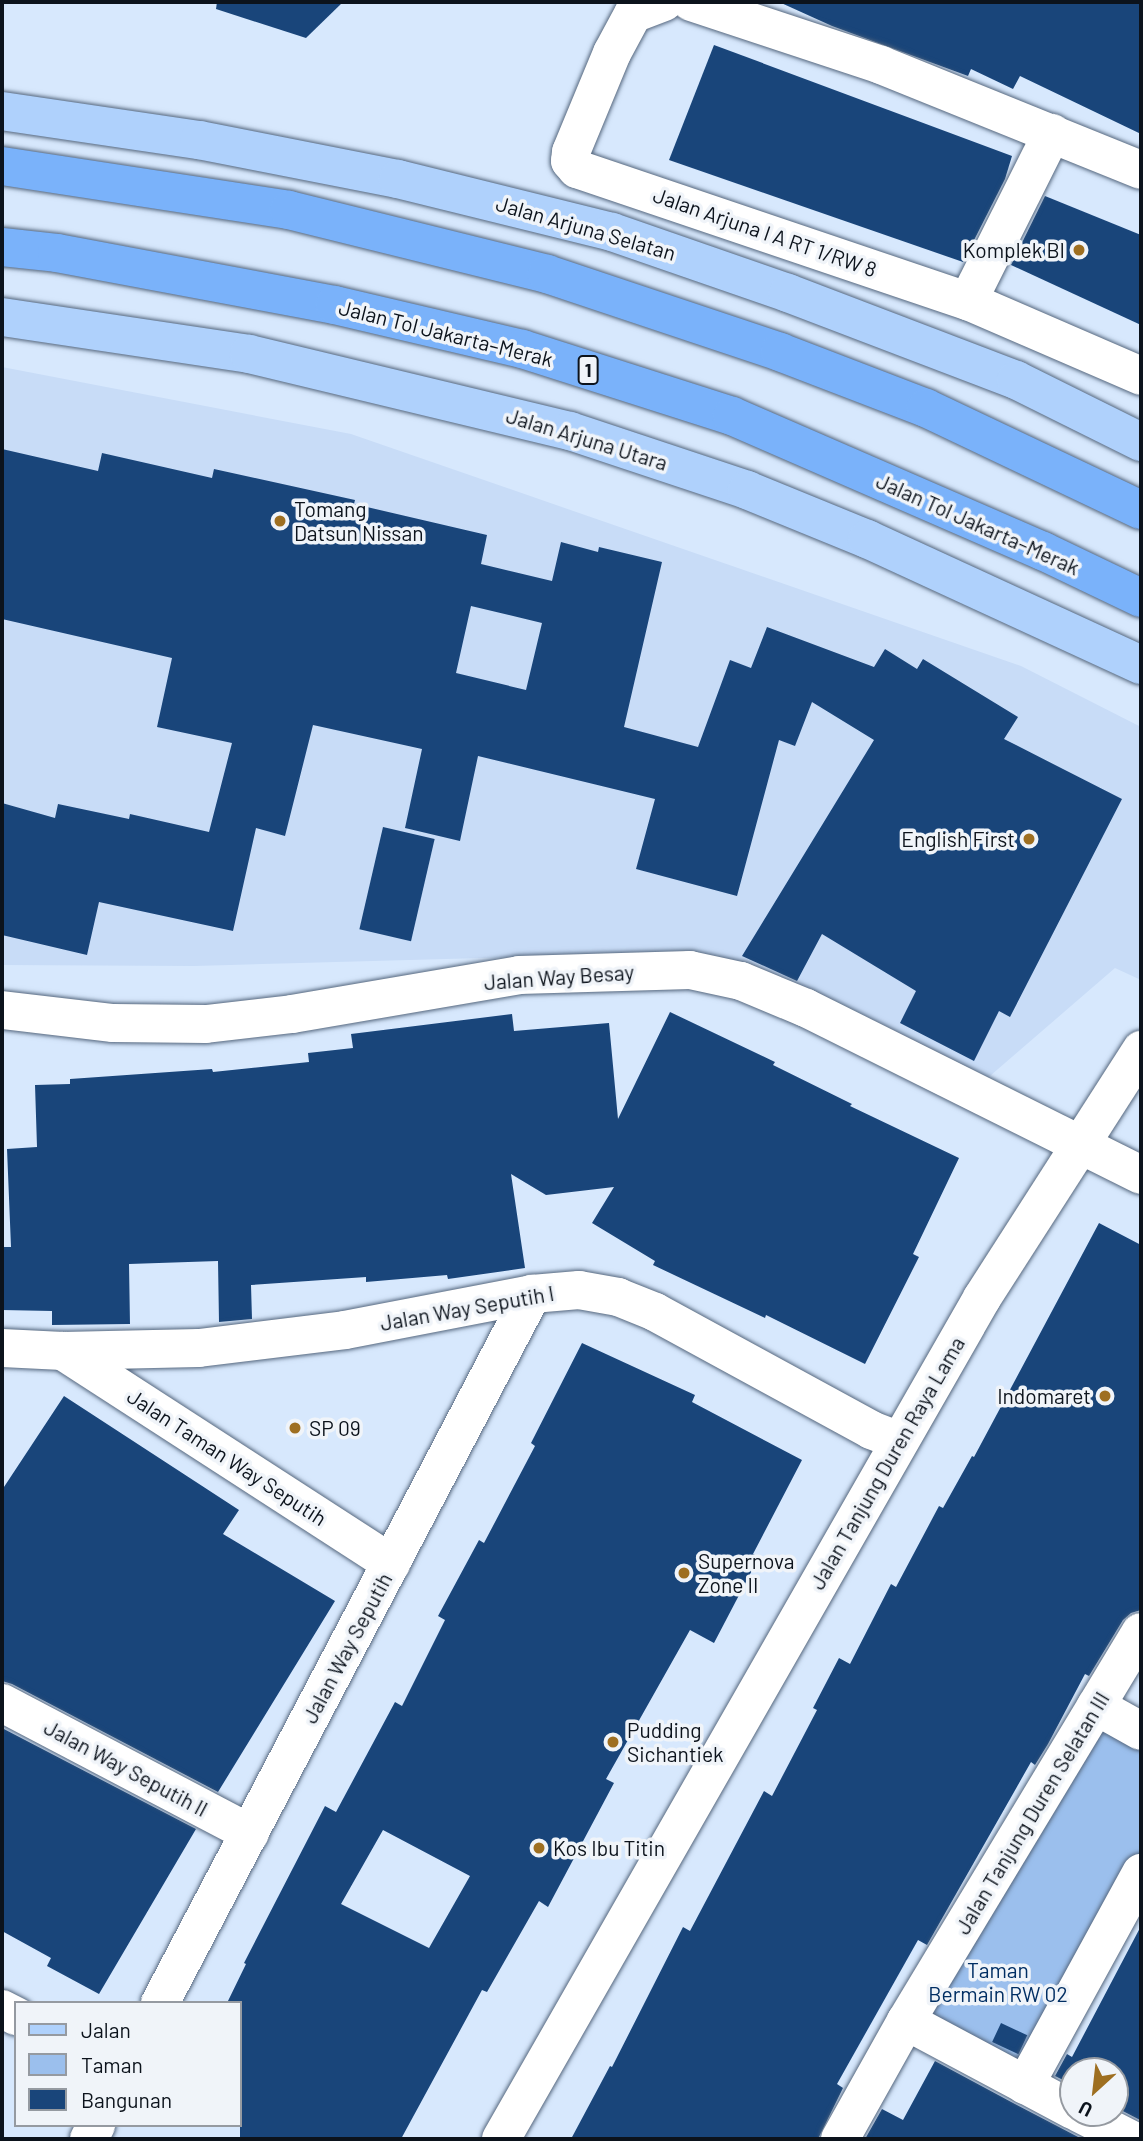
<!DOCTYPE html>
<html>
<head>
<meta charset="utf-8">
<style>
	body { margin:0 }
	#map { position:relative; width:1143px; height:2141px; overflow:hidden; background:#d7e8fd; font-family:Barlow,sans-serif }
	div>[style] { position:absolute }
	.built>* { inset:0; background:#c8dcf7 }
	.green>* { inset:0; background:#9bbfed }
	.building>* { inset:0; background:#19457a; transform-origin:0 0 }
	.roads { filter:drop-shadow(0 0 2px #55677e) drop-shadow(0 0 2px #55677e) }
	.street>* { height:38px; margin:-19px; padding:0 19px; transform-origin:19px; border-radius:19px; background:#fff }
	.primary>* { height:38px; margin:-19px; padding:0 19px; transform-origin:19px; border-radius:19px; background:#afd1fc }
	.highway>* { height:38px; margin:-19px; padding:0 19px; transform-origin:19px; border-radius:19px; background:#7ab2fa }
	.dots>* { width:19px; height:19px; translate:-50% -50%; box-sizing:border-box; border:4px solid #f0f4f9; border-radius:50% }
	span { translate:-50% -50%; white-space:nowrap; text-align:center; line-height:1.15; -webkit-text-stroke:7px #f0f4f9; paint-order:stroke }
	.shield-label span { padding:2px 5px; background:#f0f4f9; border:2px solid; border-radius:5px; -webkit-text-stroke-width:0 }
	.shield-label { font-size:19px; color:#0c131c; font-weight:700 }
	.street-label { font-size:21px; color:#0c131c }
	.poi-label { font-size:21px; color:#0c131c }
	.right { translate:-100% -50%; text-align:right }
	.left { translate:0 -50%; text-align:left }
	.park-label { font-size:21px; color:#002e63 }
	.frame { position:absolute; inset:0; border:4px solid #0c131c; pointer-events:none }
	.legend { position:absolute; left:14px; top:2001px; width:228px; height:126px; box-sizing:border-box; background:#f0f4f9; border:2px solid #959aa1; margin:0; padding:9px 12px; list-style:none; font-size:21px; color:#0c131c }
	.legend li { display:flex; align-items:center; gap:14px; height:35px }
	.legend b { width:35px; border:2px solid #959aa1 }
	.north { position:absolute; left:1059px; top:2057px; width:70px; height:70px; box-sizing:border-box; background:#f0f4f9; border:2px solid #959aa1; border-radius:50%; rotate:207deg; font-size:19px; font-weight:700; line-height:28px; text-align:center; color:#0c131c }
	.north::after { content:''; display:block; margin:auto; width:24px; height:32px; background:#9e6f21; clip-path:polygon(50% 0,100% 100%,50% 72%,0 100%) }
</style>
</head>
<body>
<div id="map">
	<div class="built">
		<i style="clip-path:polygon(2px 367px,351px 434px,1021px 666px,1141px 727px,1141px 980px,1115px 968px,983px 1082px,632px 954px,194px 966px,2px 965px)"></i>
	</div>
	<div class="green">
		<i style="clip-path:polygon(1083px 1709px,1141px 1739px,1141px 1863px,1023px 2079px,897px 2015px)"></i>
	</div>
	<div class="building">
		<i style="clip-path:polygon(217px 2px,343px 2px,306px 38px,216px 9px)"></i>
		<i style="clip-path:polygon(779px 2px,1141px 2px,1141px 134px,1020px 76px,1013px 89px,971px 69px,968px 76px,832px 26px)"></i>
		<i style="clip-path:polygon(714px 45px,1012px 156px,1005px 179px,963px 262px,669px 160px)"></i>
		<i style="clip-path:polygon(1045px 196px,1141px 235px,1141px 325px,1011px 265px)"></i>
		<i style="clip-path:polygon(evenodd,2px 449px,98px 471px,102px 453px,212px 478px,214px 469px,355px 500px,354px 504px,487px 535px,481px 564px,552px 581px,561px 542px,598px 552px,599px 547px,662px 562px,624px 727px,698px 747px,730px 660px,751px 668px,767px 627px,874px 667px,885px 649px,917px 669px,923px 659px,1018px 717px,1004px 739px,1122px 799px,1010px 1017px,999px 1011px,974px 1061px,900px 1023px,916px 991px,822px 934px,797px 981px,742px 956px,874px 740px,812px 702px,795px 746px,779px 740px,737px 896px,636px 869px,655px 799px,478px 756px,460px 841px,405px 828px,422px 749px,313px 725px,285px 836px,256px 828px,233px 931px,99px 902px,87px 955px,2px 935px,2px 803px,55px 818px,58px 804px,129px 819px,130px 814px,209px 832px,232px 743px,157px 727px,172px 658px,2px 619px,2px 449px,471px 606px,542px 623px,526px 690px,456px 673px,471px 606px)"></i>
		<i style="left:383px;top:827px;width:53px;height:105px;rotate:13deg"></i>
		<i style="clip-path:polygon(670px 1012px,775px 1062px,773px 1065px,852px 1104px,850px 1106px,959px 1158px,913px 1254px,919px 1257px,865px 1364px,766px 1315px,765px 1318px,653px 1265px,655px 1261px,592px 1223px,614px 1187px,546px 1195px,511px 1174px,525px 1268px,448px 1279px,447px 1275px,366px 1282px,366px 1277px,251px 1285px,252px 1319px,219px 1322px,218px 1261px,129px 1264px,130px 1324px,52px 1325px,52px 1311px,2px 1310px,2px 1247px,11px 1247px,7px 1149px,37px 1147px,35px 1085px,70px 1084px,70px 1079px,212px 1069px,213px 1072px,309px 1062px,308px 1053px,353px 1048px,351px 1034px,512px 1014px,514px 1031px,609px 1023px,618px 1119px)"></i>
		<i style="clip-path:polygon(1099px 1223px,1141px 1245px,1141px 1610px,1131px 1613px,1123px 1620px,1089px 1676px,1085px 1674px,1048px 1744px,1035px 1765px,1031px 1762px,927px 1945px,918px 1940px,837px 2084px,843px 2088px,818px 2139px,571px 2139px,610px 2066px,612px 2067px,683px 1927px,690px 1931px,764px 1791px,772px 1796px,817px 1710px,813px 1708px,839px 1658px,850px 1664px,891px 1584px,896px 1587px,939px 1506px,943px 1508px,972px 1456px,974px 1457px)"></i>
		<i style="clip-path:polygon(evenodd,582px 1343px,695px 1395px,692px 1402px,802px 1460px,753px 1554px,759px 1557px,714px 1643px,690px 1630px,606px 1779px,614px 1783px,548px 1907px,539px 1901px,487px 1992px,482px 1990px,401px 2139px,240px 2139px,240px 2003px,227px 2003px,246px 1964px,244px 1963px,325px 1806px,336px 1812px,395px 1702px,402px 1706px,445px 1620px,438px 1616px,479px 1540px,484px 1543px,535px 1446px,531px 1443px,582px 1343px,383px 1830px,470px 1876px,429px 1948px,341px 1904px,383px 1830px)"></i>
		<i style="clip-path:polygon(64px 1396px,239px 1510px,223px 1534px,335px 1601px,218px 1792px,12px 1684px,2px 1681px,2px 1490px)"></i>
		<i style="clip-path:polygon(2px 1728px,196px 1829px,99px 1994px,47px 1966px,51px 1958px,2px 1931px)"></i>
		<i style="clip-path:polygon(1141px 1926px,1141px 2118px,1140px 2120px,1115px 2107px,1115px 2071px,1073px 2071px,1073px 2085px,1055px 2076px,1067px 2054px,1072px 2057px)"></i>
		<i style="left:1001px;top:2023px;width:29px;height:21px;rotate:25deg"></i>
		<i style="clip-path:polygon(935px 2061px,1015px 2104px,1082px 2139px,865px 2139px,882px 2109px,903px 2120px)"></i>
	</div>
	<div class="roads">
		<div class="street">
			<i style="left:664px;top:2px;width:33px;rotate:159deg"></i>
			<i style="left:633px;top:14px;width:44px;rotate:118.3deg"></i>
			<i style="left:612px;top:53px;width:107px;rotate:112.5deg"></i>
			<i style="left:571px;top:152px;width:9px;rotate:96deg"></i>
			<i style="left:570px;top:161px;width:11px;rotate:49deg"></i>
			<i style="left:577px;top:169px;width:413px;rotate:18.7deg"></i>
			<i style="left:968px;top:301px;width:189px;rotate:23.4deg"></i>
			<i style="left:691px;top:2px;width:200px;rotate:18.3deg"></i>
			<i style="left:881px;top:65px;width:280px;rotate:22deg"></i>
			<i style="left:968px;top:301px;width:188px;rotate:-63.4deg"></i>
			<i style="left:2px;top:1010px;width:112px;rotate:6.7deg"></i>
			<i style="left:113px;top:1023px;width:93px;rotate:0.6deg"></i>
			<i style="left:206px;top:1024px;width:87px;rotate:-6.6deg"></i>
			<i style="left:292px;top:1014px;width:230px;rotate:-9.7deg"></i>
			<i style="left:519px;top:975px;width:171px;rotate:-1.7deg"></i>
			<i style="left:690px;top:970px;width:52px;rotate:12.2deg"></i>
			<i style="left:741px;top:981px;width:70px;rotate:22.6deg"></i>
			<i style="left:806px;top:1008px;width:374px;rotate:26.5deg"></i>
			<i style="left:2px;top:1348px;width:61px;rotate:2.8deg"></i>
			<i style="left:63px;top:1351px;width:136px;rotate:-1.3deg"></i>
			<i style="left:199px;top:1348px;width:147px;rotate:-7deg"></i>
			<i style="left:345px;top:1330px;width:190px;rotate:-10.9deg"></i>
			<i style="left:532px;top:1294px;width:47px;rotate:-4.9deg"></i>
			<i style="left:579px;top:1290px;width:40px;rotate:10deg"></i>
			<i style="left:618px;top:1297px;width:40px;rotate:22deg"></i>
			<i style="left:655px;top:1312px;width:246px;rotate:28.6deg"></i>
			<i style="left:871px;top:1430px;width:30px;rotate:21deg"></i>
			<i style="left:63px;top:1351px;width:391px;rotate:32.9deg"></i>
			<i style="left:2px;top:1703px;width:280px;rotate:27.7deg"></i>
			<i style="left:1096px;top:1706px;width:51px;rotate:29.1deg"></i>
			<i style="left:160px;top:2003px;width:801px;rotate:-62.31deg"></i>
			<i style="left:2px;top:2009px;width:16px;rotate:27deg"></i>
			<i style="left:906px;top:2021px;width:189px;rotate:28.1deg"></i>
			<i style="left:1025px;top:2085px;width:242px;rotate:-61.3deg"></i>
			<i style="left:1079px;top:2113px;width:57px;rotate:27deg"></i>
			<i style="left:89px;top:2139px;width:16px;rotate:-63deg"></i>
			<i style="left:501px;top:2139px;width:969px;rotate:-60.23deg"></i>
			<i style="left:982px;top:1298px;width:295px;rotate:-57.3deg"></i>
			<i style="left:840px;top:2139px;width:135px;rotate:-60.8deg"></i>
			<i style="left:906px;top:2021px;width:454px;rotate:-58.9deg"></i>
		</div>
		<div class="primary">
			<i style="left:2px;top:111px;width:199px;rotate:8.4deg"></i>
			<i style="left:199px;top:140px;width:203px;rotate:11.1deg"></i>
			<i style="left:398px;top:179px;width:220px;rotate:13.9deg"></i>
			<i style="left:612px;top:232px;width:186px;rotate:19.1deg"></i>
			<i style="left:788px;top:293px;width:244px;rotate:20.9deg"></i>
			<i style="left:1016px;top:380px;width:140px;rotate:26.4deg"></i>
			<i style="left:2px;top:317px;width:250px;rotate:8.5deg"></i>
			<i style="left:249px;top:354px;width:330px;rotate:13.5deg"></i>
			<i style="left:570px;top:431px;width:187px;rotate:18.4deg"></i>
			<i style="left:747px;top:490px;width:130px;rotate:22.2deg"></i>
			<i style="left:867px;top:539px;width:302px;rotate:24.7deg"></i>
		</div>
		<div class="highway">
			<i style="left:2px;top:166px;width:290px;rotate:8.7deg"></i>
			<i style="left:289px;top:210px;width:266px;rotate:13.9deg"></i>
			<i style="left:547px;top:274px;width:246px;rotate:18.5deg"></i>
			<i style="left:780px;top:352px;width:156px;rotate:21deg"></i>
			<i style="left:926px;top:408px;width:238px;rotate:25.4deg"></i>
			<i style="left:2px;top:247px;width:55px;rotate:6.2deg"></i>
			<i style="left:57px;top:253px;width:283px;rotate:10.6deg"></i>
			<i style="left:335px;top:305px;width:192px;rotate:13.2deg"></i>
			<i style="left:522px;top:349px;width:220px;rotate:17.7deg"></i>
			<i style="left:732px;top:416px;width:339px;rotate:23.5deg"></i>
			<i style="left:1043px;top:551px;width:109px;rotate:25.6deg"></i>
		</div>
	</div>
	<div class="dots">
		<i style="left:1079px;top:250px;background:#9e6f21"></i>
		<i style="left:280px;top:521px;background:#9e6f21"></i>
		<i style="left:1029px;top:839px;background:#9e6f21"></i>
		<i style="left:1105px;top:1396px;background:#9e6f21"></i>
		<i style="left:295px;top:1428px;background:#9e6f21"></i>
		<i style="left:684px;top:1573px;background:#9e6f21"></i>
		<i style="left:613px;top:1742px;background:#9e6f21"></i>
		<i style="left:539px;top:1848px;background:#9e6f21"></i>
	</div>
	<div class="shield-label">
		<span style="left:588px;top:370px">1</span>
	</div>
	<div class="street-label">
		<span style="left:586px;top:228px;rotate:16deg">Jalan Arjuna Selatan</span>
		<span style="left:765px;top:232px;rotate:19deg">Jalan Arjuna I A RT 1/RW 8</span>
		<span style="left:446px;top:333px;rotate:14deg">Jalan Tol Jakarta–Merak</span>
		<span style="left:587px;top:439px;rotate:17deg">Jalan Arjuna Utara</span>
		<span style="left:978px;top:524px;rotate:24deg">Jalan Tol Jakarta–Merak</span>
		<span style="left:559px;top:977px;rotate:-4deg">Jalan Way Besay</span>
		<span style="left:467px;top:1308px;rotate:-10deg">Jalan Way Seputih I</span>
		<span style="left:227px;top:1457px;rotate:33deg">Jalan Taman Way Seputih</span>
		<span style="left:887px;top:1463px;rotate:-60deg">Jalan Tanjung Duren Raya Lama</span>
		<span style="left:347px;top:1648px;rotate:-62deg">Jalan Way Seputih</span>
		<span style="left:126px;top:1768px;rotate:28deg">Jalan Way Seputih II</span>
		<span style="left:1032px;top:1813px;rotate:-59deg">Jalan Tanjung Duren Selatan III</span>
	</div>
	<div class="poi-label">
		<span class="right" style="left:1065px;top:250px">Komplek BI</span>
		<span class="left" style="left:294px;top:521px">Tomang<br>Datsun Nissan</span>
		<span class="right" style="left:1015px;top:839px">English First</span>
		<span class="right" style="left:1091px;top:1396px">Indomaret</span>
		<span class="left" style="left:309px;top:1428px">SP 09</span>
		<span class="left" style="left:698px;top:1573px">Supernova<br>Zone II</span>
		<span class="left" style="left:627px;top:1742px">Pudding<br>Sichantiek</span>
		<span class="left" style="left:553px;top:1848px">Kos Ibu Titin</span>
	</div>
	<div class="park-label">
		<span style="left:998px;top:1982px">Taman<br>Bermain RW 02</span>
	</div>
	<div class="frame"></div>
	<ul class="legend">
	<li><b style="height:9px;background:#afd1fc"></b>Jalan</li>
	<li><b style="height:19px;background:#9bbfed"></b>Taman</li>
	<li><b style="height:19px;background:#19457a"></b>Bangunan</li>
	</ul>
	<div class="north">U</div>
</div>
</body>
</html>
